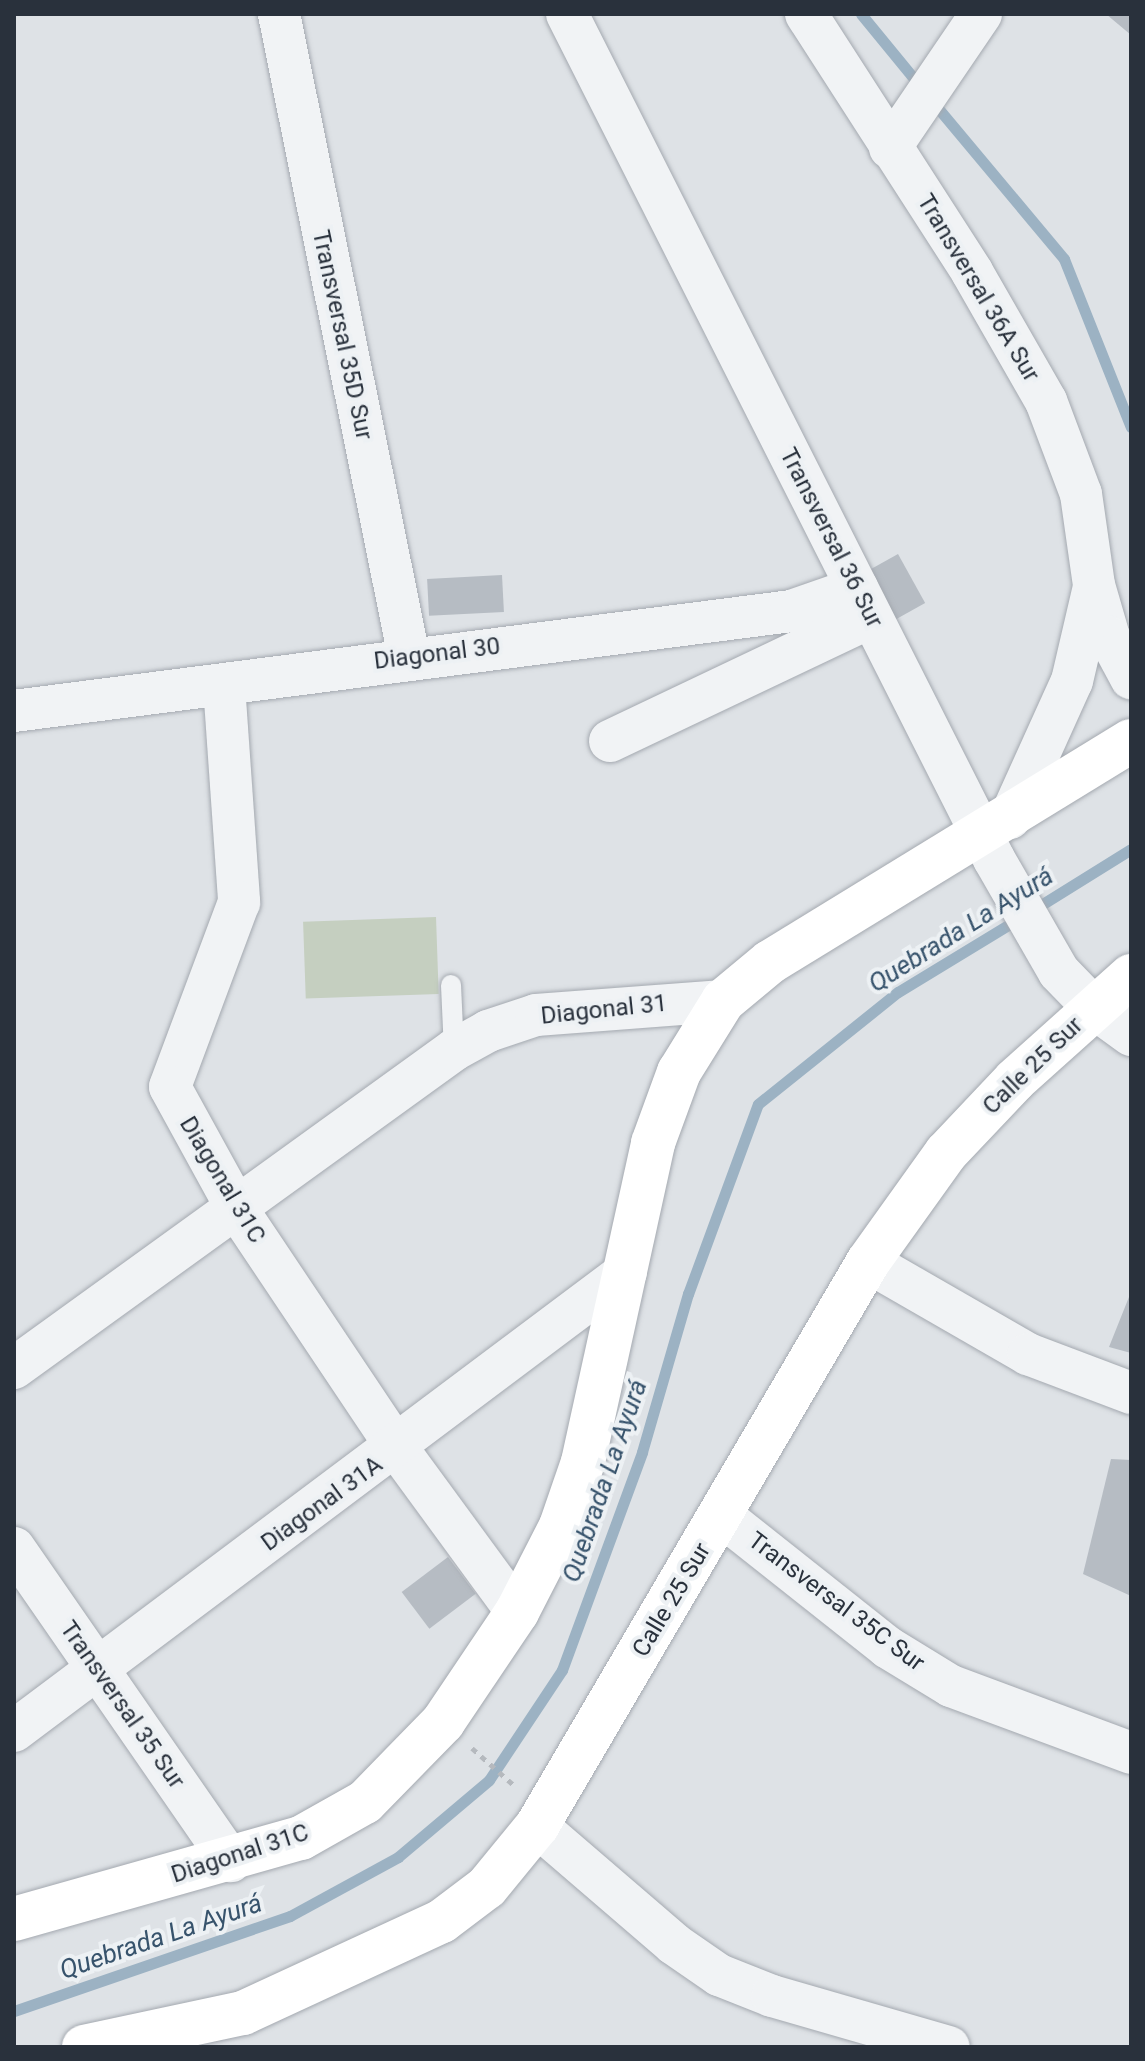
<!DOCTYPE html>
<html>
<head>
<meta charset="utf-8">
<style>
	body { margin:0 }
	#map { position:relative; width:1145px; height:2061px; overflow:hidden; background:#dee2e6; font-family:Roboto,sans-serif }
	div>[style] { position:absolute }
	.green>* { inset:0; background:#c5cfc0; transform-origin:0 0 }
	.stream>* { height:11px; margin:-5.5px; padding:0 5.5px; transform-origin:5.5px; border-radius:5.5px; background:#9cb2c3 }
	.building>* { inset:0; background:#b6bcc3; transform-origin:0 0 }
	.path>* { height:5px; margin-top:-2.5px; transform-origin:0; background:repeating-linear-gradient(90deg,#b5b9be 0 6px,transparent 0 12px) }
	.roads { filter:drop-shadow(0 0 2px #a4a9b0) drop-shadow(0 0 2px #a4a9b0) }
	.service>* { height:20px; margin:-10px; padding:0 10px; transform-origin:10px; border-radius:10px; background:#f1f3f5 }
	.minor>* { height:42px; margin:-21px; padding:0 21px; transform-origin:21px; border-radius:21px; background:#f1f3f5 }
	.secondary>* { height:44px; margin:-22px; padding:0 22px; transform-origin:22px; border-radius:22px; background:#fff }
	span { translate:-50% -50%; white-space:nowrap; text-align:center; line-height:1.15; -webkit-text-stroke:8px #edf1f4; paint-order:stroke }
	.street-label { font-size:24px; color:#29313c }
	.water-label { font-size:26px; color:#37536c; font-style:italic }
	.frame { position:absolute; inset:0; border:16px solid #29313c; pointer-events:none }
</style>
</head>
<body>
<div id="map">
	<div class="green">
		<i style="left:436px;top:917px;width:77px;height:133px;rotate:88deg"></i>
	</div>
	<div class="stream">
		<i style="left:861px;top:14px;width:94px;rotate:50.6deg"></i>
		<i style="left:932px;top:101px;width:206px;rotate:50.1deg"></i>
		<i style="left:1064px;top:259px;width:181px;rotate:68.3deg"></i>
		<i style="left:1033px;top:910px;width:115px;rotate:-31.9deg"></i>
		<i style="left:14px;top:2011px;width:292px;rotate:-19deg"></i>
		<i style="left:290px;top:1916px;width:123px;rotate:-28.6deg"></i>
		<i style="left:398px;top:1857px;width:119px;rotate:-40.2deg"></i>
		<i style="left:489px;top:1780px;width:132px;rotate:-56.4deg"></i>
		<i style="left:562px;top:1670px;width:232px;rotate:-69.8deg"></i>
		<i style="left:642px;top:1452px;width:165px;rotate:-73.8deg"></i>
		<i style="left:688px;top:1294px;width:202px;rotate:-69.8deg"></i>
		<i style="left:758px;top:1104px;width:179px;rotate:-38.7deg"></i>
		<i style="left:898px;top:992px;width:140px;rotate:-31.3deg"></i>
	</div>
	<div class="building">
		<i style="clip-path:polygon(1106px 14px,1131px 14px,1131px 35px)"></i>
		<i style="left:898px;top:554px;width:56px;height:39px;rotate:61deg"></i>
		<i style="left:502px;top:575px;width:37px;height:75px;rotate:87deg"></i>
		<i style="clip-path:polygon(1131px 1292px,1131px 1353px,1109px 1347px)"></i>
		<i style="clip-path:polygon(1111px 1459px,1131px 1460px,1131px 1596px,1083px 1574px)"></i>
		<i style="left:448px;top:1557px;width:46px;height:58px;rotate:53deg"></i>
	</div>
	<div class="path">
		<i style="left:472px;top:1748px;width:59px;rotate:41.6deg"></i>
	</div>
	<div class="roads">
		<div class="service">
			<i style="left:451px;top:985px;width:65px;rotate:87.4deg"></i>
		</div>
		<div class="minor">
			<i style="left:279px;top:14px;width:656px;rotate:78.57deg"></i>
			<i style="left:567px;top:14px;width:947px;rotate:63.19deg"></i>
			<i style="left:994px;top:859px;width:130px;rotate:60.1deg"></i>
			<i style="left:1059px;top:972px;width:50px;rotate:45.8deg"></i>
			<i style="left:1094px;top:1008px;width:46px;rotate:36.1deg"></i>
			<i style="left:806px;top:14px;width:307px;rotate:57.2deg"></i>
			<i style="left:972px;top:272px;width:149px;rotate:60.2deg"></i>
			<i style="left:1046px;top:401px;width:99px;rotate:69.4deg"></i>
			<i style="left:1081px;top:494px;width:92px;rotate:81.9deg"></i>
			<i style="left:1094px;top:585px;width:54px;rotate:73.9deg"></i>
			<i style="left:1109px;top:637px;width:47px;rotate:61.8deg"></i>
			<i style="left:890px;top:148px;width:162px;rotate:-55.8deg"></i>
			<i style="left:224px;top:685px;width:218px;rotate:86deg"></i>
			<i style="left:239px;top:902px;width:197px;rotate:110.5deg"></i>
			<i style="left:170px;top:1087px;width:139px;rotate:61.2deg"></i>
			<i style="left:237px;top:1209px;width:288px;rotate:56.2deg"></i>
			<i style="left:397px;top:1448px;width:203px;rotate:53.8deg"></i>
			<i style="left:14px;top:711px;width:783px;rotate:-7.33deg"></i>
			<i style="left:791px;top:611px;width:70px;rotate:-19.2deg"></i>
			<i style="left:610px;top:741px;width:289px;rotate:-25.4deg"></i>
			<i style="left:1010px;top:818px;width:150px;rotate:-65.7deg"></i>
			<i style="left:1072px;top:681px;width:92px;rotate:-76.9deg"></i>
			<i style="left:868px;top:1262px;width:185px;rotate:29.9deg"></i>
			<i style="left:1028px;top:1354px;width:110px;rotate:20.7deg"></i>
			<i style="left:14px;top:1368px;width:543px;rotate:-35.86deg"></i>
			<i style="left:454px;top:1050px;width:39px;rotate:-29deg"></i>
			<i style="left:488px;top:1031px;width:51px;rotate:-18.4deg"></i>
			<i style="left:536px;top:1015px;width:188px;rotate:-4.3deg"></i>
			<i style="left:722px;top:1516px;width:211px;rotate:38.4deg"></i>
			<i style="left:887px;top:1647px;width:75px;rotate:31.4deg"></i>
			<i style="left:951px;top:1686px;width:192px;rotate:20.4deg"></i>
			<i style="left:14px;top:1548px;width:381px;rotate:55.3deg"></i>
			<i style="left:14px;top:1731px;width:765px;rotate:-36.87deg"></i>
			<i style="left:537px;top:1826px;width:181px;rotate:40.7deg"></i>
			<i style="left:674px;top:1944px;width:55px;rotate:34.6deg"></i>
			<i style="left:719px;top:1975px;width:57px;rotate:21.6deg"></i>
			<i style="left:772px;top:1996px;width:184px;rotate:16.1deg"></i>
		</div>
		<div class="secondary">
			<i style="left:14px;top:1919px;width:298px;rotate:-15.8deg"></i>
			<i style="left:301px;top:1838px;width:73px;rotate:-29.4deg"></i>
			<i style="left:365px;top:1802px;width:112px;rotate:-45.7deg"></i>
			<i style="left:443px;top:1722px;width:133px;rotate:-56.1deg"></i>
			<i style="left:517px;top:1612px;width:97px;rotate:-62.9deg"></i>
			<i style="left:561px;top:1526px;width:68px;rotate:-71deg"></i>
			<i style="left:583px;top:1462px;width:327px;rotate:-77.6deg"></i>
			<i style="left:653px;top:1143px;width:76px;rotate:-69.9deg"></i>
			<i style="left:679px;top:1072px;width:84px;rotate:-58.2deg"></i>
			<i style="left:723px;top:1001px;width:61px;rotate:-39.7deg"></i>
			<i style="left:770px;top:962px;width:423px;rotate:-31.5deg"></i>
			<i style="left:84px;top:2047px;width:163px;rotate:-12.1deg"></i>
			<i style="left:243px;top:2013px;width:219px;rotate:-24.8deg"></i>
			<i style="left:442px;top:1921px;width:56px;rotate:-37.1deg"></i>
			<i style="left:487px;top:1887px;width:79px;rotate:-50.7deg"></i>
			<i style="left:537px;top:1826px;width:654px;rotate:-59.59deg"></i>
			<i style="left:868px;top:1262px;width:134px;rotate:-54.4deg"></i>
			<i style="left:946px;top:1153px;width:100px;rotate:-46.6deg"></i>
			<i style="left:1015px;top:1080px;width:156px;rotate:-41.9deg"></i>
		</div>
	</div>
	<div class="street-label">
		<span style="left:978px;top:288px;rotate:59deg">Transversal 36A Sur</span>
		<span style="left:342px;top:335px;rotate:78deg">Transversal 35D Sur</span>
		<span style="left:831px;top:538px;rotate:63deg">Transversal 36 Sur</span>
		<span style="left:437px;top:654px;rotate:-7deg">Diagonal 30</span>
		<span style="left:604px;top:1010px;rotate:-6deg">Diagonal 31</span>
		<span style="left:1033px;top:1066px;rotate:-44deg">Calle 25 Sur</span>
		<span style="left:222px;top:1180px;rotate:59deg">Diagonal 31C</span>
		<span style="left:322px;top:1504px;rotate:-36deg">Diagonal 31A</span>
		<span style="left:672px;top:1600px;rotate:-59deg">Calle 25 Sur</span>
		<span style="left:836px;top:1602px;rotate:37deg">Transversal 35C Sur</span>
		<span style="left:122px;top:1705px;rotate:55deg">Transversal 35 Sur</span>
		<span style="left:240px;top:1854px;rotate:-18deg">Diagonal 31C</span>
	</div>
	<div class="water-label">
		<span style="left:961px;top:930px;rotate:-32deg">Quebrada La Ayurá</span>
		<span style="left:605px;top:1481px;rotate:-71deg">Quebrada La Ayurá</span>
		<span style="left:161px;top:1937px;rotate:-19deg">Quebrada La Ayurá</span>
	</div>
	<div class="frame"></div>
</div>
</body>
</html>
